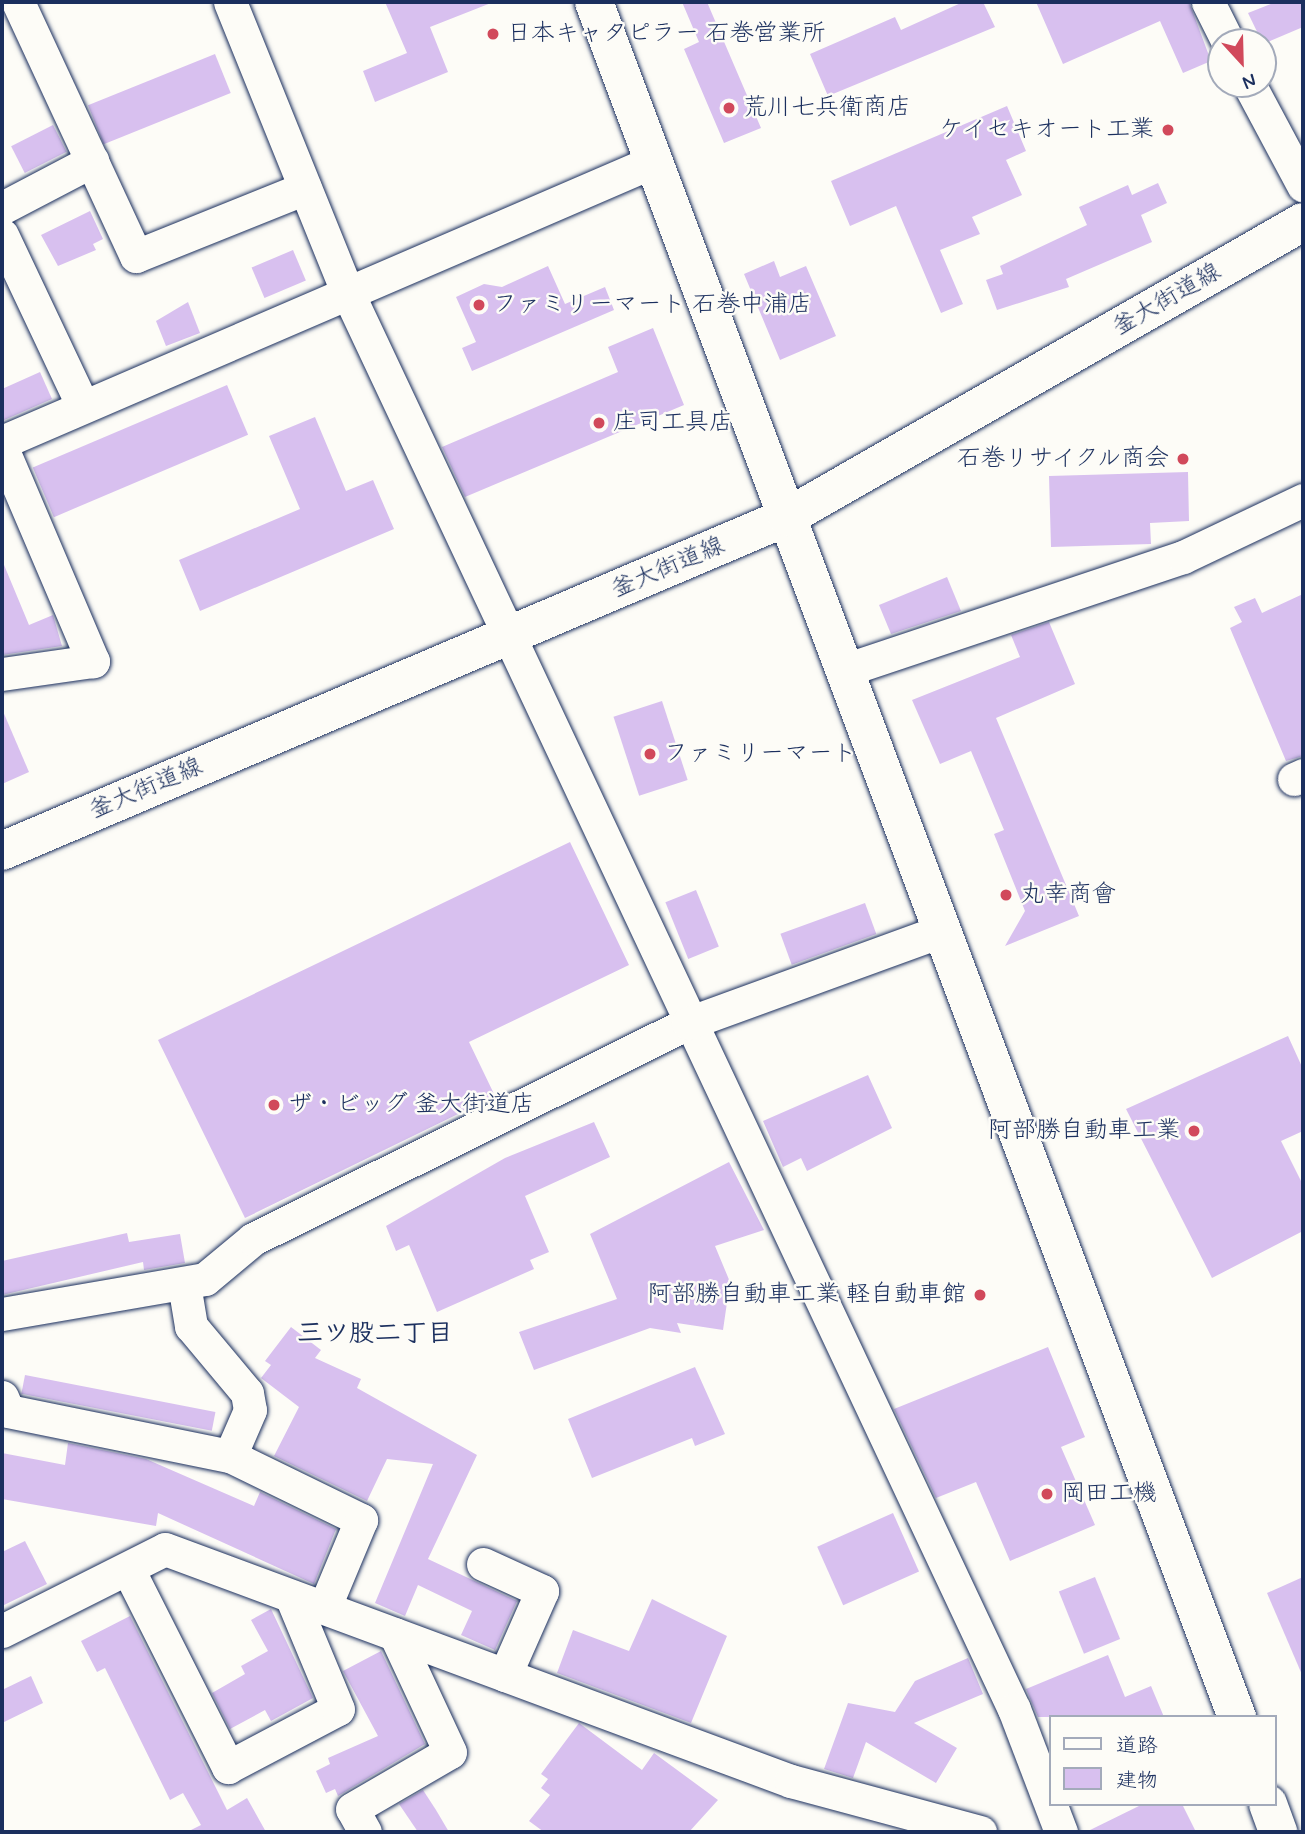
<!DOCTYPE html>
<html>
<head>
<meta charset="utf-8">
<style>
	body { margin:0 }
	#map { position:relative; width:1305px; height:1834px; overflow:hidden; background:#fdfcf7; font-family:Mynerve,"Klee One",sans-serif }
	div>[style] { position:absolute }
	.building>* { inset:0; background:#d8c0ef; transform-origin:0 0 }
	.roads { filter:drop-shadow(0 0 2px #1b2f5e) drop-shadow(0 0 2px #1b2f5e) }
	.minor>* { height:33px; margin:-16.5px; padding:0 16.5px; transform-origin:16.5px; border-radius:16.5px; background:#fdfcf7 }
	.tertiary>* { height:38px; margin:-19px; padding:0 19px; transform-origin:19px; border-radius:19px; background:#fdfcf7 }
	.dots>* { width:19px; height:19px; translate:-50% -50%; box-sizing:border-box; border:4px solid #fdfcf7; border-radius:50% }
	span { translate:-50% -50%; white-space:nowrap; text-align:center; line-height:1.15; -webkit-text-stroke:5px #fdfcf7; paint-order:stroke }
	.poi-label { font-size:24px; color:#1b2f5e }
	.left { translate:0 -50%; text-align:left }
	.right { translate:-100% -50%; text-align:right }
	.street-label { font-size:24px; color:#1b2f5e }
	.neighbourhood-label { font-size:26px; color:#1b2f5e; font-weight:700 }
	.frame { position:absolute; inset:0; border:4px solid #1b2f5e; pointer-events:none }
	.legend { position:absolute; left:1049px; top:1715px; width:228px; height:91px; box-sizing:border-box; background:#fdfcf7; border:2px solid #a3aaba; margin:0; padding:9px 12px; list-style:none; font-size:21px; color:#1b2f5e }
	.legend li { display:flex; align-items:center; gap:14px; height:35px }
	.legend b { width:35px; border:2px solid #a3aaba }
	.north { position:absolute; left:1207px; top:28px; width:70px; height:70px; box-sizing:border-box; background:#fdfcf7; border:2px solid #a3aaba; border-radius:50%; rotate:158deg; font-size:19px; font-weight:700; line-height:28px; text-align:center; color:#1b2f5e }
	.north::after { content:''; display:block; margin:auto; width:24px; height:32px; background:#d1495b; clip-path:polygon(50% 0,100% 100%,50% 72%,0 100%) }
</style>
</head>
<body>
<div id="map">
	<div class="building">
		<i style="clip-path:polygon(385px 2px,490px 2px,491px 3px,430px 27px,448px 72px,375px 102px,363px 71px,407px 53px)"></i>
		<i style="clip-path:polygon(682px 2px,707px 2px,761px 128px,724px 143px,684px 49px,699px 42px)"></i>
		<i style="clip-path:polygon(963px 2px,983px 2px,995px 27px,828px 96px,810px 54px,895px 17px,901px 30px)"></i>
		<i style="clip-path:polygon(1036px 2px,1189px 2px,1211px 61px,1183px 73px,1160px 21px,1063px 64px)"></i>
		<i style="clip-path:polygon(1276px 2px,1303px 2px,1303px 27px,1263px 44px,1248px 13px)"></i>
		<i style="left:215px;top:54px;width:42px;height:137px;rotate:68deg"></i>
		<i style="clip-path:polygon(1007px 106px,1026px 151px,1006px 160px,1022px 195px,972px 217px,980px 234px,940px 250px,963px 304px,941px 313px,896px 206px,850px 226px,831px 181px)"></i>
		<i style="left:53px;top:125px;width:30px;height:47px;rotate:63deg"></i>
		<i style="clip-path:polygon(1158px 183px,1167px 203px,1141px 215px,1152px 242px,1066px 279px,1069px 287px,997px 310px,986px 280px,1003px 274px,1000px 266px,1087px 225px,1079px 207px,1128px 185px,1132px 195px)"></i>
		<i style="clip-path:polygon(90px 211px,103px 239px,93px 244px,96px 250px,58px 266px,41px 235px)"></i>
		<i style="left:293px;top:250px;width:33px;height:45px;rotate:67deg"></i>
		<i style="clip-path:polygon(774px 261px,780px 277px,806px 266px,836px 336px,780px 360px,744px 274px)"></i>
		<i style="clip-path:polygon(548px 266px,565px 304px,605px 287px,614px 310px,472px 371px,462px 348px,476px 342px,456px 297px,484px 284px,502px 287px)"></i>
		<i style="clip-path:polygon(188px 302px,200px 333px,166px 346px,156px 321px)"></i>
		<i style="clip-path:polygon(653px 328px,684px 405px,465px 497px,442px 447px,618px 372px,608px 347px)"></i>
		<i style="clip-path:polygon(40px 372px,52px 399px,2px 421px,2px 389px)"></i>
		<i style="left:227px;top:385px;width:54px;height:211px;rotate:67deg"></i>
		<i style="clip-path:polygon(315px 417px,346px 491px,373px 480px,394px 529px,200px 611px,179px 560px,300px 509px,269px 436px)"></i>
		<i style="clip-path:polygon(1188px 472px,1189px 521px,1150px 523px,1151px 544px,1051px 547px,1049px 476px)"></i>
		<i style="clip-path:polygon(2px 560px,29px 625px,53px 615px,62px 646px,2px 655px)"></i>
		<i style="clip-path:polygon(947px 577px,961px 611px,891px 634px,879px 605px)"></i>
		<i style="clip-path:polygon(1303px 594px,1303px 756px,1286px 761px,1230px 628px,1242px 622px,1234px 607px,1255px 598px,1262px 613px)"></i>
		<i style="clip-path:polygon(1049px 622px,1075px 684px,996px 718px,1079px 916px,1005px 946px,1025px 911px,994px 834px,1004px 830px,971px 751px,940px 764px,912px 700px,1020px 657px,1011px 635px)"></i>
		<i style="left:662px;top:701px;width:83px;height:51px;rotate:72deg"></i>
		<i style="clip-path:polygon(2px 709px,29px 772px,2px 784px)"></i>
		<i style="clip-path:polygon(570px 842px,629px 965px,469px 1042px,495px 1096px,245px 1218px,158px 1040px)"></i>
		<i style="left:696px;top:890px;width:61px;height:33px;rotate:68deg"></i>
		<i style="left:865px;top:903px;width:33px;height:90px;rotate:70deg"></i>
		<i style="clip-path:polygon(1288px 1036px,1303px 1069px,1303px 1131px,1281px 1141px,1303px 1185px,1303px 1231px,1212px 1278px,1126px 1109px)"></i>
		<i style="clip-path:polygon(868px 1075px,892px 1128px,807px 1171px,801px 1158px,783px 1167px,763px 1121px)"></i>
		<i style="clip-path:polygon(594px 1122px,610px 1157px,525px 1196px,549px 1252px,530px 1260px,534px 1269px,437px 1312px,409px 1245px,396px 1251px,386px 1226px,505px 1158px)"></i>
		<i style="clip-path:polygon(729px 1162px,764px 1230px,715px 1246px,730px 1282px,723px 1330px,677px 1323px,681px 1333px,650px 1328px,534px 1370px,519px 1332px,617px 1299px,590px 1234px)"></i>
		<i style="clip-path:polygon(127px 1233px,129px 1242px,180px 1234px,185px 1263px,144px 1270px,143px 1262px,2px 1295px,2px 1261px)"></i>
		<i style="clip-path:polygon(291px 1327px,321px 1350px,315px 1358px,361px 1379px,357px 1388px,477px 1455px,428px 1559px,517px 1601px,495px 1650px,461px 1635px,472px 1611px,418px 1585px,405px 1616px,375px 1603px,433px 1464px,387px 1459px,367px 1501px,274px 1456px,299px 1407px,261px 1378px,271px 1365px,265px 1361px)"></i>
		<i style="clip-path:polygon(1048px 1347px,1085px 1437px,1061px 1447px,1095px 1525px,1010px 1561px,976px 1482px,936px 1498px,894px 1409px)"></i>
		<i style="clip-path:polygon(695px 1367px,725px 1434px,695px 1446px,692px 1438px,592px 1478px,568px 1419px)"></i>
		<i style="left:25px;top:1375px;width:194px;height:19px;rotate:11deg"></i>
		<i style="clip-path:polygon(68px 1443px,146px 1459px,254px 1506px,260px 1492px,336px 1529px,314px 1584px,158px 1513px,156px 1526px,2px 1499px,2px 1453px,65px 1465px)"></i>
		<i style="left:893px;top:1513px;width:64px;height:83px;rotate:66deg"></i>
		<i style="clip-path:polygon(25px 1541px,47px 1584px,2px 1606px,2px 1552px)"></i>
		<i style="left:1095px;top:1577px;width:67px;height:39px;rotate:68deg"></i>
		<i style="clip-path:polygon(1303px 1577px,1303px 1677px,1267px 1593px)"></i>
		<i style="clip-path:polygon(652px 1599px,727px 1636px,691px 1723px,557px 1673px,573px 1630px,629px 1651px)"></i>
		<i style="clip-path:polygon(271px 1609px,313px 1698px,271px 1721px,265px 1710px,230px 1729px,212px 1693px,245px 1674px,241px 1666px,268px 1651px,251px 1620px)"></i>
		<i style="clip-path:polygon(130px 1616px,227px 1810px,247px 1798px,266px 1832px,187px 1832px,201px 1825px,183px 1793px,170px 1800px,105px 1668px,97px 1672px,81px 1641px)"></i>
		<i style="clip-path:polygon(381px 1651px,425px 1744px,338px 1796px,335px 1789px,326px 1793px,316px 1771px,330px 1764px,328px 1758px,378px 1736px,343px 1671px)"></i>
		<i style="clip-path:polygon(1108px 1655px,1125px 1697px,1151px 1686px,1164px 1717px,1038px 1717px,1026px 1689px)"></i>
		<i style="clip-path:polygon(968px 1658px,983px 1694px,914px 1723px,957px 1748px,936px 1783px,866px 1742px,853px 1778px,824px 1769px,848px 1703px,895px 1712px,915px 1681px)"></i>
		<i style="clip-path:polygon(31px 1676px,43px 1703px,2px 1723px,2px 1690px)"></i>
		<i style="clip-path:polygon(579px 1723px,642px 1770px,654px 1753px,718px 1800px,689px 1832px,544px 1832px,529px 1821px,550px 1795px,541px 1788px,548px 1779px,541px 1774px)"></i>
		<i style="clip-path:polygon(423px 1790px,436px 1810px,449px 1832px,418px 1832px,399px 1804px)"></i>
		<i style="clip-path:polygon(1143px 1804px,1182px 1804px,1196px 1832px,1086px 1832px)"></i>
	</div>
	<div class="roads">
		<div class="minor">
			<i style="left:18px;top:2px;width:280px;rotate:65.1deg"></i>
			<i style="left:136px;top:256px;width:182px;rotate:-21.9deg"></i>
			<i style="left:230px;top:2px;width:310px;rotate:68deg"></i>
			<i style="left:346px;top:289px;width:1569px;rotate:64.81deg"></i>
			<i style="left:1014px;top:1709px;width:132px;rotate:69.1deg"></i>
			<i style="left:1208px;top:2px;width:45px;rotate:63.4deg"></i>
			<i style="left:1249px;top:84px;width:115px;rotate:61.9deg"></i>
			<i style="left:2px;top:208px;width:102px;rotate:-27.6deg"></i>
			<i style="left:2px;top:235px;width:189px;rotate:64.7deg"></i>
			<i style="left:2px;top:442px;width:708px;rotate:-23.3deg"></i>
			<i style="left:2px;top:448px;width:232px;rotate:66.9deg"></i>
			<i style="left:93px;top:661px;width:92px;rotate:171.9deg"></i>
			<i style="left:845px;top:670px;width:356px;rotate:-18.5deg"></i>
			<i style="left:1183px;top:557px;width:133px;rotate:-25.4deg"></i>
			<i style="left:1294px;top:779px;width:10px;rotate:-24deg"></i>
			<i style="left:184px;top:1284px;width:43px;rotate:80.5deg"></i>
			<i style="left:191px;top:1326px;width:87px;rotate:50.1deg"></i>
			<i style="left:247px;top:1393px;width:17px;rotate:80deg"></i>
			<i style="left:250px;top:1410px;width:50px;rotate:113.5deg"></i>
			<i style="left:230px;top:1456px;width:146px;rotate:26deg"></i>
			<i style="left:361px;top:1520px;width:93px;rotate:112.7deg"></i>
			<i style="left:2px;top:1314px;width:206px;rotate:-9.8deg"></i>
			<i style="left:205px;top:1279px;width:62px;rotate:-39.8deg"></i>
			<i style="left:253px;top:1239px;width:486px;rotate:-26.4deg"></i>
			<i style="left:688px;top:1023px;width:271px;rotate:-20deg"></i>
			<i style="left:2px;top:1397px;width:15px;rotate:67deg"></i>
			<i style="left:8px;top:1411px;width:227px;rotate:11.5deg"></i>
			<i style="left:483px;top:1564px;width:65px;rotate:24.6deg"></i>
			<i style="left:542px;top:1591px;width:92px;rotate:113.8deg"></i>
			<i style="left:128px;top:1569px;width:222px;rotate:63.2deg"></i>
			<i style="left:228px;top:1767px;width:124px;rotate:-27.8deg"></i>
			<i style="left:338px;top:1709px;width:122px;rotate:-112.6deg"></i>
			<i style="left:2px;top:1631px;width:182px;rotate:-26.7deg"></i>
			<i style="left:165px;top:1549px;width:668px;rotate:20.34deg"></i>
			<i style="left:791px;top:1781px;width:196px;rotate:15.1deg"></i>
			<i style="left:365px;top:1832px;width:26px;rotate:-119deg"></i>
			<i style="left:352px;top:1809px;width:113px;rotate:-30.2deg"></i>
			<i style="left:450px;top:1752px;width:130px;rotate:-115deg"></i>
		</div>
		<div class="tertiary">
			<i style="left:594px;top:2px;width:1832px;rotate:69.45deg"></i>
			<i style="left:2px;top:851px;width:853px;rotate:-23.05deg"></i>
			<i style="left:787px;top:517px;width:594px;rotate:-29.76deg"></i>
			<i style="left:1268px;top:1804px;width:30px;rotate:70deg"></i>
		</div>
	</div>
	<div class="dots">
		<i style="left:493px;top:34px;background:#d1495b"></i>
		<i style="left:729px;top:108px;background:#d1495b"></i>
		<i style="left:1168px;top:130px;background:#d1495b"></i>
		<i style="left:479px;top:305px;background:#d1495b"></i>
		<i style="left:599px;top:423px;background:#d1495b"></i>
		<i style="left:1183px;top:459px;background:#d1495b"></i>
		<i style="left:650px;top:754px;background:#d1495b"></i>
		<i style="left:1006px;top:895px;background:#d1495b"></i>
		<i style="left:274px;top:1105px;background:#d1495b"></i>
		<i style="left:1194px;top:1131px;background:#d1495b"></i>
		<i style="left:980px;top:1295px;background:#d1495b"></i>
		<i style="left:1047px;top:1494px;background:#d1495b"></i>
	</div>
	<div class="poi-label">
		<span class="left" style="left:507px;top:34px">日本キャタピラー 石巻営業所</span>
		<span class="left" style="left:743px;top:108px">荒川七兵衛商店</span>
		<span class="right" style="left:1154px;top:130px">ケイセキオート工業</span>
		<span class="left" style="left:493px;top:305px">ファミリーマート 石巻中浦店</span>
		<span class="left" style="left:613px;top:423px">庄司工具店</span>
		<span class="right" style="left:1169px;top:459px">石巻リサイクル商会</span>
		<span class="left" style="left:664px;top:754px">ファミリーマート</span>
		<span class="left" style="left:1020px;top:895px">丸幸商會</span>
		<span class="left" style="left:288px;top:1105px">ザ・ビッグ 釜大街道店</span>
		<span class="right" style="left:1180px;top:1131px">阿部勝自動車工業</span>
		<span class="right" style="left:966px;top:1295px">阿部勝自動車工業 軽自動車館</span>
		<span class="left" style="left:1061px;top:1494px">岡田工機</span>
	</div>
	<div class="street-label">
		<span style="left:1167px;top:300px;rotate:-30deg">釜大街道線</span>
		<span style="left:668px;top:568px;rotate:-23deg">釜大街道線</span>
		<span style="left:146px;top:789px;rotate:-23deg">釜大街道線</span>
	</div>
	<div class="neighbourhood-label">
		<span style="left:375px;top:1335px">三ツ股二丁目</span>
	</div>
	<div class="frame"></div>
	<ul class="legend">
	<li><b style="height:9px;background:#fdfcf7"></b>道路</li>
	<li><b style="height:19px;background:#d8c0ef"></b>建物</li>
	</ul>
	<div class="north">N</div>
</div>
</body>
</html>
